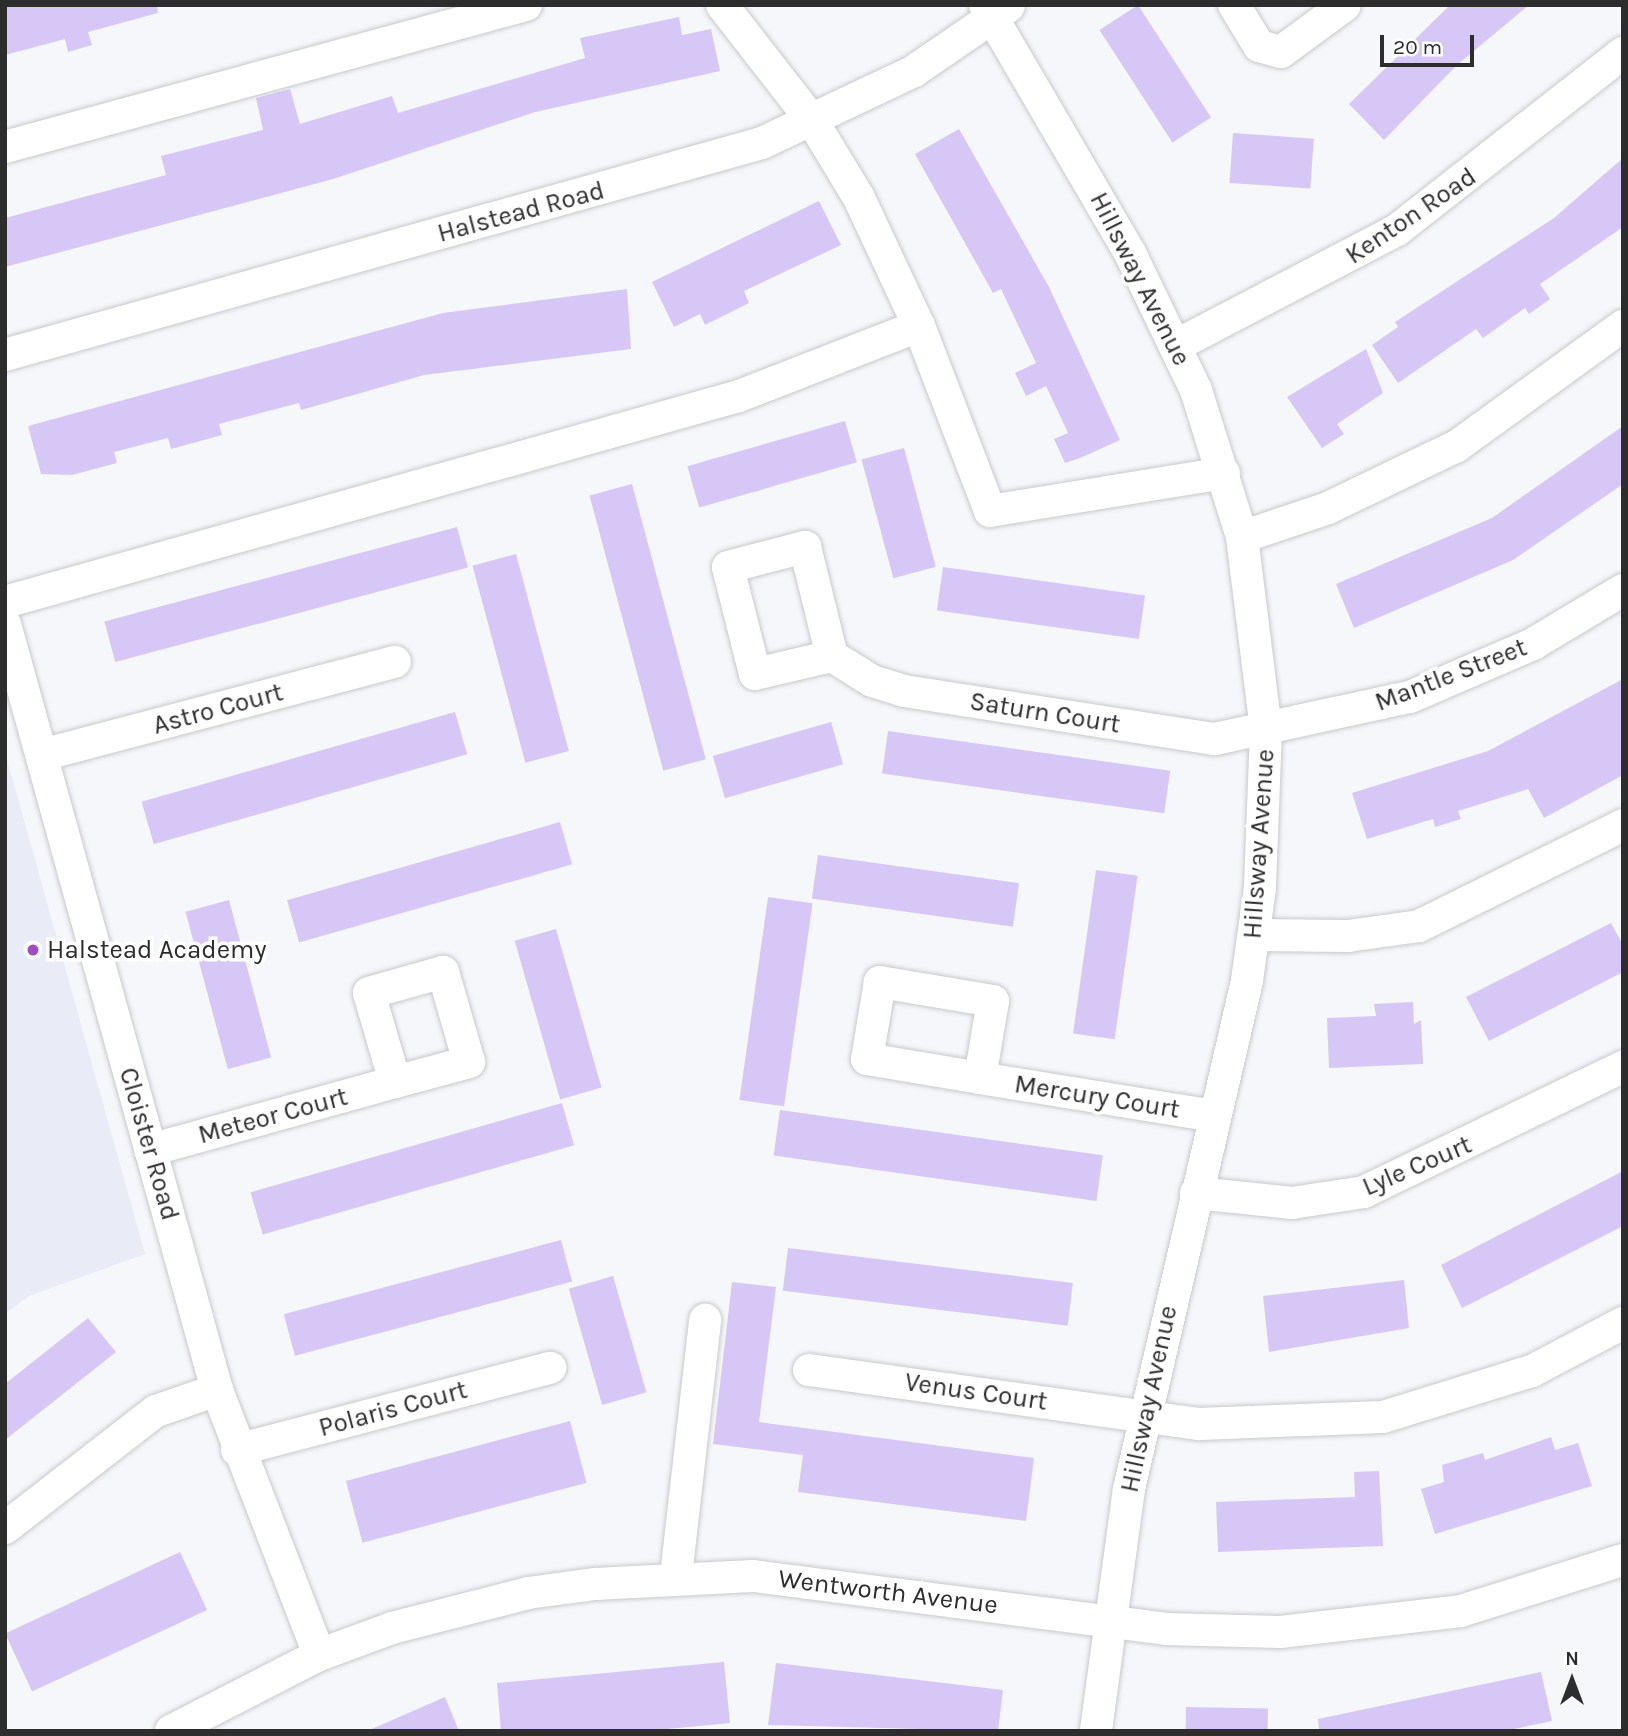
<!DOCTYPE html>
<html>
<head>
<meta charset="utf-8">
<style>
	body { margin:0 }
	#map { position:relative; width:1628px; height:1736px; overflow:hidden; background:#f6f7fb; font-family:Karla,sans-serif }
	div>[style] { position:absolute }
	.built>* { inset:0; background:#e9ecf7 }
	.building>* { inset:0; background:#d7c7f6; transform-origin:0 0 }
	.roads { filter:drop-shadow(0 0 2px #c8c9cc) drop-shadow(0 0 2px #c8c9cc) }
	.minor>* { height:32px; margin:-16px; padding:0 16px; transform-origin:16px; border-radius:16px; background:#fff }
	.dots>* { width:19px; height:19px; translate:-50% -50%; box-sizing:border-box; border:4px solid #fff; border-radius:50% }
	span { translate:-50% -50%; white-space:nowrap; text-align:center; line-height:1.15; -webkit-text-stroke:7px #fff; paint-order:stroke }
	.street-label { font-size:26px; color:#2d2d2e }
	.poi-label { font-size:26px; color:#2d2d2e }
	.left { translate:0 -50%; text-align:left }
	.frame { position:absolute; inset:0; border:7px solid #2d2d2e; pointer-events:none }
	.north { position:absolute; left:1537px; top:1645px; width:70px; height:70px; -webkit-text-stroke:5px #fff; paint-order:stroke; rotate:0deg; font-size:19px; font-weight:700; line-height:28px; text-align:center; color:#2d2d2e }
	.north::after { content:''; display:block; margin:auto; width:24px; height:32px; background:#2d2d2e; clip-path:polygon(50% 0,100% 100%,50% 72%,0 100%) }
	.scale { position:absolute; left:1380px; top:35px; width:94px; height:32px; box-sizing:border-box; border:4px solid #2d2d2e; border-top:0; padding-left:9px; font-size:21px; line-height:24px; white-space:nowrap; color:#2d2d2e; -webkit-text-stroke:5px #fff; paint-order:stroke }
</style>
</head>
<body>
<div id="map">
	<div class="built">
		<i style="clip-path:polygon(5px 752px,145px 1254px,29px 1296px,5px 1314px)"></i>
	</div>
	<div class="building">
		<i style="clip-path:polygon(5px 5px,157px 5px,158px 13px,88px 32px,92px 45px,68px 52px,65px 39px,5px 55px)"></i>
		<i style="left:1138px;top:5px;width:134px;height:46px;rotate:57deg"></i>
		<i style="clip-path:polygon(1450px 5px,1529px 5px,1457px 65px,1384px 140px,1349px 104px)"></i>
		<i style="clip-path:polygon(679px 17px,682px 35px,711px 29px,720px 71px,535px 112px,333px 179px,5px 267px,5px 218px,166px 175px,161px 156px,263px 130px,256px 98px,290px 89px,300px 124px,392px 96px,398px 113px,585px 58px,580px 38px)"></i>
		<i style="clip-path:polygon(959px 129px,1049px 287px,1120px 440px,1080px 458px,1065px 463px,1054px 439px,1068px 433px,1046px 386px,1026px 396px,1015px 373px,1036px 363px,1001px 289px,993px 293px,915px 154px)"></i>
		<i style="left:1233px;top:133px;width:81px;height:50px;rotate:4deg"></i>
		<i style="clip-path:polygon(1623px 158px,1623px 227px,1540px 284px,1550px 299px,1529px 314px,1525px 308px,1483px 338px,1476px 329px,1398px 383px,1372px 345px,1398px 327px,1395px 322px,1554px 218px)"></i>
		<i style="clip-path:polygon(819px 201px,841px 245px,744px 291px,749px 303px,705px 325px,700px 314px,674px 327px,652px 282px)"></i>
		<i style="clip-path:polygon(627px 289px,631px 349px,424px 375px,301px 410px,299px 403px,219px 424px,222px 435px,171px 449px,168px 438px,114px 452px,117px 463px,72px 475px,41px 474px,28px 426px,443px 313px)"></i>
		<i style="clip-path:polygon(1366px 349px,1383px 393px,1337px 424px,1344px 434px,1322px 448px,1287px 397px)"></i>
		<i style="left:845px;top:421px;width:43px;height:164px;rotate:74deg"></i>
		<i style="clip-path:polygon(1623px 426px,1623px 484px,1513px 560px,1354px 628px,1336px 584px,1492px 518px)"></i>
		<i style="left:904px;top:448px;width:123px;height:44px;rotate:75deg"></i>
		<i style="left:632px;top:484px;width:285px;height:44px;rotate:75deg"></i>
		<i style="left:457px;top:527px;width:42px;height:365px;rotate:75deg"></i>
		<i style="left:516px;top:554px;width:204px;height:45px;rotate:75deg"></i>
		<i style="left:943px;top:567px;width:204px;height:44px;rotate:8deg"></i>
		<i style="clip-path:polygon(1623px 679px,1623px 775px,1544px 818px,1528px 789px,1458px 811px,1461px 819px,1435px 827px,1433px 819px,1367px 839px,1352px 793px,1488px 751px)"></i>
		<i style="left:455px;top:712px;width:44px;height:326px;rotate:74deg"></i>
		<i style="left:831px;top:722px;width:44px;height:123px;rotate:74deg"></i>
		<i style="left:888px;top:731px;width:285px;height:43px;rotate:8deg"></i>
		<i style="left:560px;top:822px;width:44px;height:284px;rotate:74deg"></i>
		<i style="left:818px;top:855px;width:203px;height:44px;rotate:8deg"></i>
		<i style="left:1096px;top:870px;width:42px;height:165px;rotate:8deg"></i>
		<i style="left:768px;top:897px;width:45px;height:205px;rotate:8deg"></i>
		<i style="left:229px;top:900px;width:163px;height:45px;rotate:75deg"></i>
		<i style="clip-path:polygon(1611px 923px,1623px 945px,1623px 972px,1489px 1041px,1466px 997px)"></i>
		<i style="left:556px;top:929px;width:165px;height:43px;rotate:74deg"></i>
		<i style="clip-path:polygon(1413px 1002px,1414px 1024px,1421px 1020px,1423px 1064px,1329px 1068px,1327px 1018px,1376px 1016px,1374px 1004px)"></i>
		<i style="left:562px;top:1103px;width:44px;height:324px;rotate:74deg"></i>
		<i style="left:780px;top:1110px;width:326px;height:46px;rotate:8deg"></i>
		<i style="clip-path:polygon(1623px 1171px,1623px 1226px,1462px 1308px,1441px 1265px)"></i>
		<i style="left:561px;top:1240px;width:43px;height:287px;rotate:75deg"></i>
		<i style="left:788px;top:1248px;width:287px;height:43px;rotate:7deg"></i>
		<i style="left:613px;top:1276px;width:121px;height:46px;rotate:74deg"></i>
		<i style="clip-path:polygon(1404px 1280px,1409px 1328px,1269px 1352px,1263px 1296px)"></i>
		<i style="clip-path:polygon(732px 1282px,776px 1287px,759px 1422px,1034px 1458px,1026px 1521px,798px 1492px,803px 1455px,713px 1444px)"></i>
		<i style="clip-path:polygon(88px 1318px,116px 1352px,5px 1440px,5px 1384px)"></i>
		<i style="left:570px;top:1421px;width:64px;height:232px;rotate:75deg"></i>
		<i style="clip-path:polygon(1551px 1437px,1555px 1450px,1578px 1443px,1592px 1486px,1435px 1534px,1421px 1489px,1444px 1482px,1442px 1465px,1483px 1453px,1485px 1460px)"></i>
		<i style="clip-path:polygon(1379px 1471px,1383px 1546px,1218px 1552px,1216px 1502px,1355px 1497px,1354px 1472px)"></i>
		<i style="left:180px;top:1552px;width:64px;height:193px;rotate:65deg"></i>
		<i style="clip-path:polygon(724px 1662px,730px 1723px,646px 1731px,501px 1731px,497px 1683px)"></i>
		<i style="clip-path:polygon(776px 1663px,1003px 1690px,998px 1731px,768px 1725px)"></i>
		<i style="clip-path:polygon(1541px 1672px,1552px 1721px,1504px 1731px,1319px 1731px,1318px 1719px)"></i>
		<i style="clip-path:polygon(445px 1697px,459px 1731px,367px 1731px)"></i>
		<i style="left:1186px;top:1707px;width:82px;height:24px;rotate:1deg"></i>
	</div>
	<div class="roads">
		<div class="minor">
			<i style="left:722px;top:5px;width:148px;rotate:52.1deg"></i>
			<i style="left:813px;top:122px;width:89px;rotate:58.8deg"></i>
			<i style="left:859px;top:198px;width:141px;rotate:64.9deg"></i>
			<i style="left:919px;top:326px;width:198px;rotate:69deg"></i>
			<i style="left:990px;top:511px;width:237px;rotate:-9.2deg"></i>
			<i style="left:985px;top:5px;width:285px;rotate:59.7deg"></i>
			<i style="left:1129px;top:251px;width:154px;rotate:64.3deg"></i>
			<i style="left:1196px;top:390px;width:154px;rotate:72.6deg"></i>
			<i style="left:1242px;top:537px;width:194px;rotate:82.9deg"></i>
			<i style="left:1266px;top:730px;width:158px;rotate:92.2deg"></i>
			<i style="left:1260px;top:888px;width:94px;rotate:98deg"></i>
			<i style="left:1247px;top:981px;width:522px;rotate:103.08deg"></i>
			<i style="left:1129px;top:1489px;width:244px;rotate:97.8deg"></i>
			<i style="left:1234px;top:5px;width:48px;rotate:58.6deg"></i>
			<i style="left:1259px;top:46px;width:23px;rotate:15deg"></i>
			<i style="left:1281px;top:52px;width:79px;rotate:-36.3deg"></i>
			<i style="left:5px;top:147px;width:540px;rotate:-15.25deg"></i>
			<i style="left:1177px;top:345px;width:248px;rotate:-27.6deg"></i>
			<i style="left:1397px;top:230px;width:287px;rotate:-38.1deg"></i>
			<i style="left:5px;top:355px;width:786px;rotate:-15.65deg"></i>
			<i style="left:762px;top:143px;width:168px;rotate:-25.3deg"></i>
			<i style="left:914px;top:71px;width:115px;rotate:-34.4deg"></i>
			<i style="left:1242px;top:537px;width:91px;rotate:-18.6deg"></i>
			<i style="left:1328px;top:508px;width:143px;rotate:-25.7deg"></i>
			<i style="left:1457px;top:446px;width:205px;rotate:-35.9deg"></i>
			<i style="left:5px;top:602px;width:762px;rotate:-15.68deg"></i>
			<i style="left:739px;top:396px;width:193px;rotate:-21.3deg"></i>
			<i style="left:5px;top:624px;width:795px;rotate:74.53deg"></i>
			<i style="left:217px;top:1390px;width:284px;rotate:68.9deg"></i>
			<i style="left:832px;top:656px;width:79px;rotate:166.8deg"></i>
			<i style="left:755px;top:674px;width:110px;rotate:-104.2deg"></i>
			<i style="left:728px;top:567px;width:80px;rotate:-14.6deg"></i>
			<i style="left:805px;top:547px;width:112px;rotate:76.1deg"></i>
			<i style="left:832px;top:656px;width:47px;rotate:32deg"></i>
			<i style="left:872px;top:681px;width:34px;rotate:17deg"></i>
			<i style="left:904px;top:691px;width:315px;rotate:8.8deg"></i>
			<i style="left:1215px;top:739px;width:199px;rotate:-12.2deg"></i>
			<i style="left:1410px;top:697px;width:134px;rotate:-23.3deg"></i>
			<i style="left:1533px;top:644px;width:105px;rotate:-31deg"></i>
			<i style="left:42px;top:755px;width:365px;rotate:-14.8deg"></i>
			<i style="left:1255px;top:935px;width:93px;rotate:0.6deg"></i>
			<i style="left:1348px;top:936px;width:72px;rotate:-8deg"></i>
			<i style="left:1419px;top:926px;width:228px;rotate:-26.3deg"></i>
			<i style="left:980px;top:1078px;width:78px;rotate:-80.4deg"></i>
			<i style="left:993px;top:1001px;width:115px;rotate:-170.5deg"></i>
			<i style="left:880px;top:982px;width:78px;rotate:99.6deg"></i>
			<i style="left:867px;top:1059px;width:115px;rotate:9.5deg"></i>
			<i style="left:980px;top:1078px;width:237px;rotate:9.2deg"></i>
			<i style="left:150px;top:1150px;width:254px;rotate:-15.5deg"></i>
			<i style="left:395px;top:1082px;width:77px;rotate:-15.1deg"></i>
			<i style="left:469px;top:1062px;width:94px;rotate:-106.1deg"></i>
			<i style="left:443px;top:972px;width:77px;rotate:164.2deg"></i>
			<i style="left:369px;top:993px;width:93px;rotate:73.7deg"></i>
			<i style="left:1196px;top:1193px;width:97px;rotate:5.9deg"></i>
			<i style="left:1292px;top:1203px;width:73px;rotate:-8.7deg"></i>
			<i style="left:1364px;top:1192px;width:288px;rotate:-25.8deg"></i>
			<i style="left:809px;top:1370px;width:394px;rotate:7.9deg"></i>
			<i style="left:1199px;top:1424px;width:184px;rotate:-2.2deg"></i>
			<i style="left:1383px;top:1417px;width:156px;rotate:-17.2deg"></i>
			<i style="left:1532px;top:1371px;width:103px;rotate:-27.8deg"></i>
			<i style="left:237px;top:1450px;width:324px;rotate:-14.7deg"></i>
			<i style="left:5px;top:1528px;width:191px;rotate:-37.8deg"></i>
			<i style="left:156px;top:1411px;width:65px;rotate:-19deg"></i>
			<i style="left:676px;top:1576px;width:258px;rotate:-83.5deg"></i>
			<i style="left:171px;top:1731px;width:166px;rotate:-27.2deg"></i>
			<i style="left:319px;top:1655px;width:78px;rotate:-20.3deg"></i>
			<i style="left:392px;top:1628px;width:140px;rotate:-14.4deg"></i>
			<i style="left:528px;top:1593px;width:68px;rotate:-7.7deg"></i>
			<i style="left:595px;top:1584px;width:158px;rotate:-2.9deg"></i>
			<i style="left:753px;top:1576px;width:415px;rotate:7.3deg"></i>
			<i style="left:1165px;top:1629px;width:115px;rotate:1.5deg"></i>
			<i style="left:1280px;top:1632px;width:182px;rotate:-6.6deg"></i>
			<i style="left:1461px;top:1611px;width:170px;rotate:-17.5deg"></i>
		</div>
	</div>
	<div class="dots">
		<i style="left:33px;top:950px;background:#a04fbe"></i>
	</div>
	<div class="street-label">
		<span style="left:521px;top:212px;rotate:-15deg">Halstead Road</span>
		<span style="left:1411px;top:216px;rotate:-34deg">Kenton Road</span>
		<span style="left:1140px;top:279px;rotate:63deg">Hillsway Avenue</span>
		<span style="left:1451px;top:675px;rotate:-21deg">Mantle Street</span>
		<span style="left:218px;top:709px;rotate:-15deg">Astro Court</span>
		<span style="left:1045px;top:713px;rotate:9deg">Saturn Court</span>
		<span style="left:1259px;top:844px;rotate:-86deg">Hillsway Avenue</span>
		<span style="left:1097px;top:1097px;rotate:9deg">Mercury Court</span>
		<span style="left:273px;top:1116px;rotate:-15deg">Meteor Court</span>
		<span style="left:149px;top:1144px;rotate:74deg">Cloister Road</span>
		<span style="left:1417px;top:1166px;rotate:-23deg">Lyle Court</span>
		<span style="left:976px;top:1392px;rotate:8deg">Venus Court</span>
		<span style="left:1149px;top:1399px;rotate:-78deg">Hillsway Avenue</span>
		<span style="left:393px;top:1409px;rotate:-15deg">Polaris Court</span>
		<span style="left:888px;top:1592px;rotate:7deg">Wentworth Avenue</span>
	</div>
	<div class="poi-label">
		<span class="left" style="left:47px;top:950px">Halstead Academy</span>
	</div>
	<div class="frame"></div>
	<div class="north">N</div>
	<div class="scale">20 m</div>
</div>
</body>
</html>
